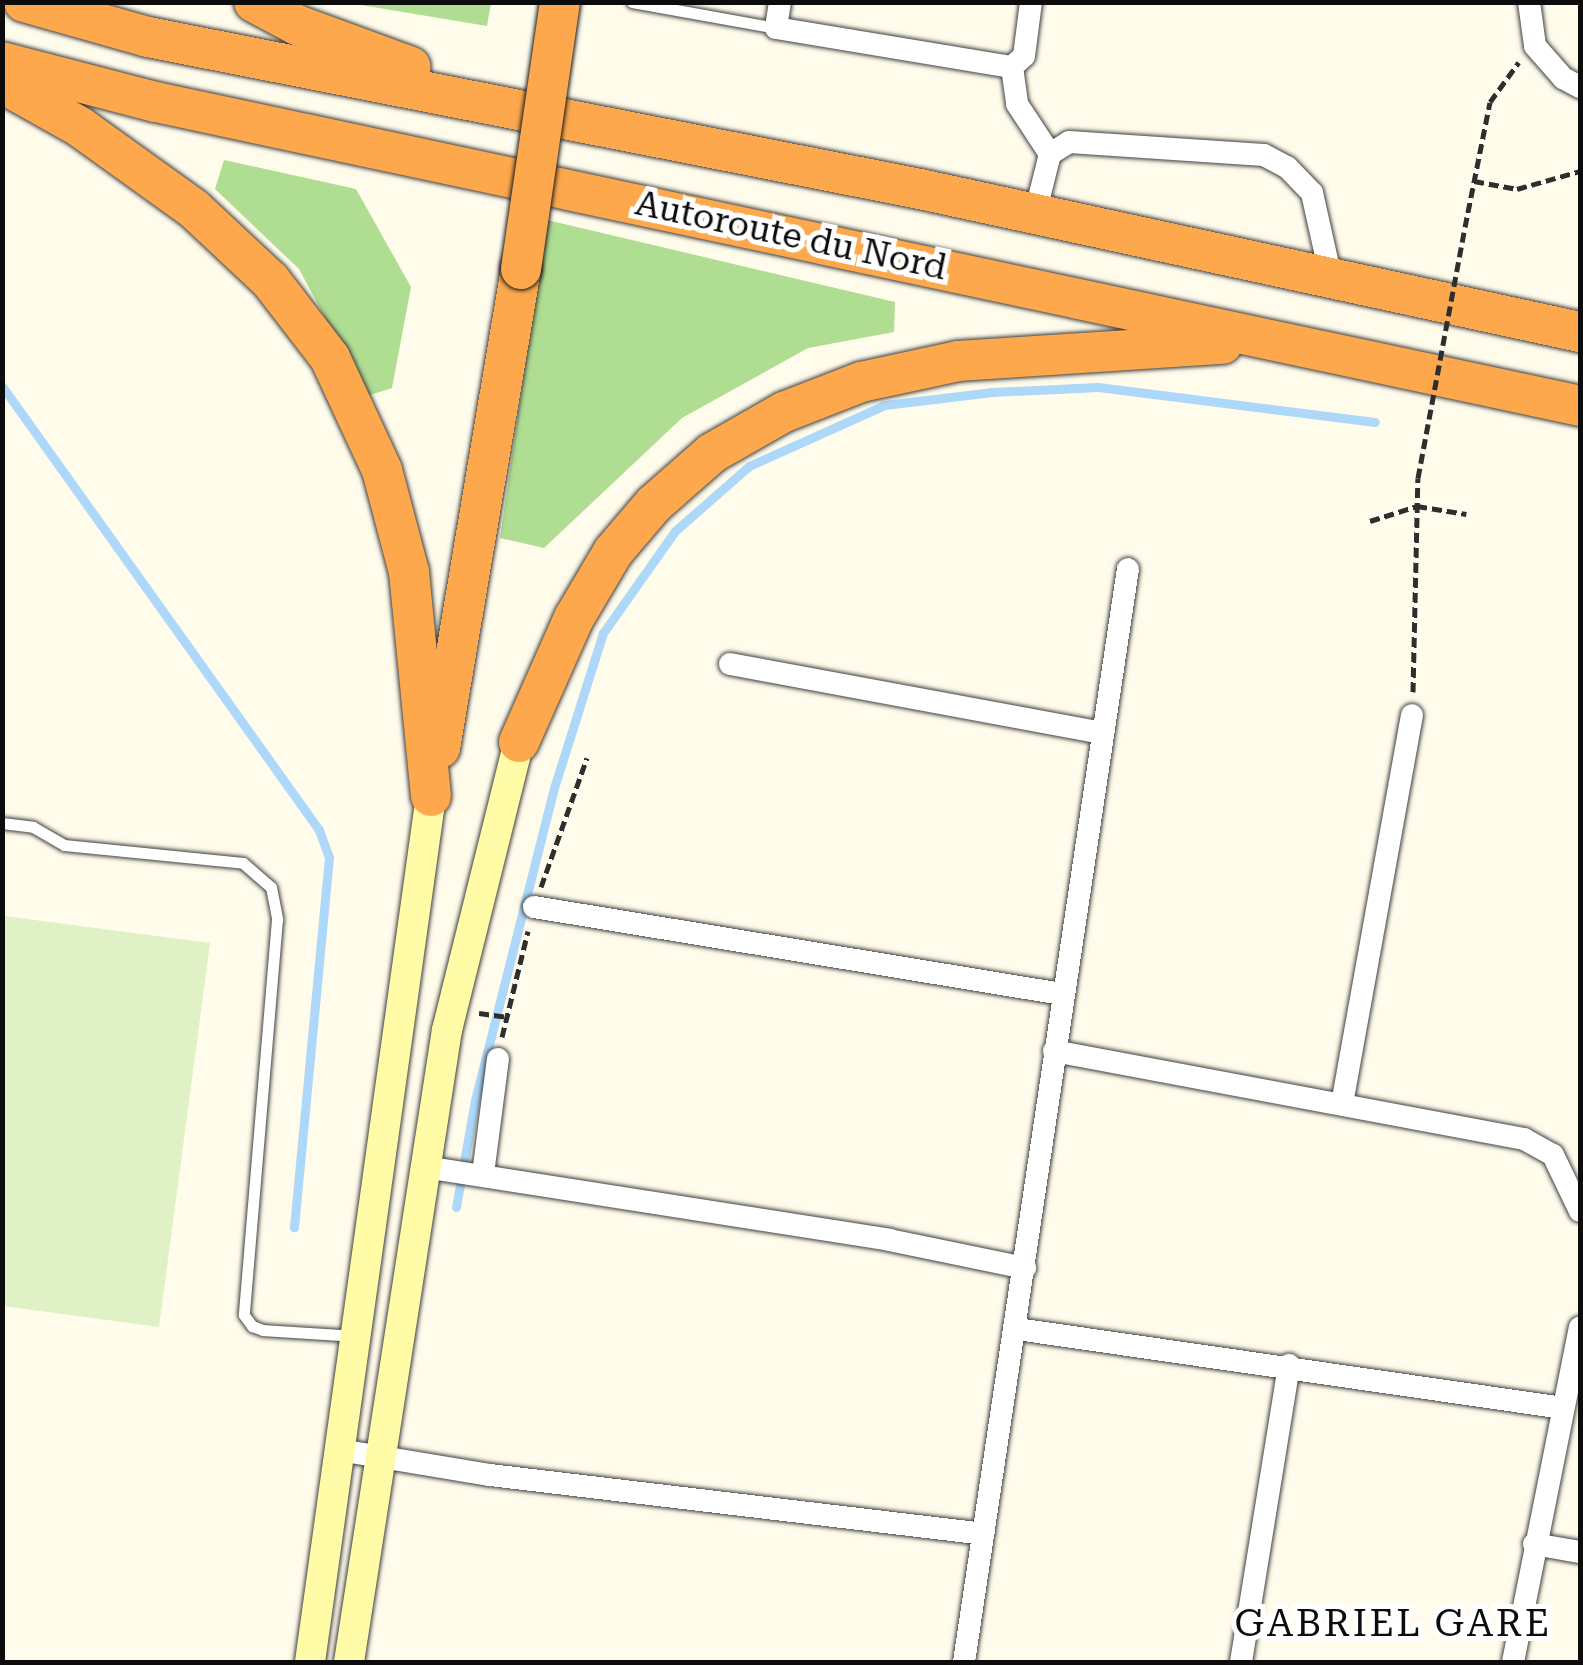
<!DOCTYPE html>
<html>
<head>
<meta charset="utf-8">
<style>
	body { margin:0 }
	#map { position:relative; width:1583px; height:1665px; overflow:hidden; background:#fffcec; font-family:"Roboto Serif",serif }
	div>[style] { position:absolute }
	.forest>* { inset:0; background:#afdd92 }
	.pitch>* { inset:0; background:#e0f2c5 }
	.stream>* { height:9px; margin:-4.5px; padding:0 4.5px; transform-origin:4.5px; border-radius:4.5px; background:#add8fa }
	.path>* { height:5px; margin-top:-2.5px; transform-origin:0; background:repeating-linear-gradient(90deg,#2e2e2e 0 10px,transparent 0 15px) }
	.roads { filter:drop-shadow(0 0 2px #3f3f3f) drop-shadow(0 0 2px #3f3f3f) }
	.service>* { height:11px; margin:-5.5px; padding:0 5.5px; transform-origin:5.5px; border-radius:5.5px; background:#fff }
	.minor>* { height:22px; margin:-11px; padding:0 11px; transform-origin:11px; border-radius:11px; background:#fff }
	.secondary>* { height:30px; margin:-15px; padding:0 15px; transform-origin:15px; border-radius:15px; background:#fffba7 }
	.motorway>* { height:40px; margin:-20px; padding:0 20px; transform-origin:20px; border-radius:20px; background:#fda84c }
	.path-bridge>* { height:5px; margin-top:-2.5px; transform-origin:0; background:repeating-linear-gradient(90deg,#2e2e2e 0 10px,transparent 0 15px) }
	.bridges { filter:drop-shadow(0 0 2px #1d1d1d) drop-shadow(0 0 2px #1d1d1d) }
	.motorway-bridge>* { height:40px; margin:-20px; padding:0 20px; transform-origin:20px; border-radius:20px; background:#fda84c }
	span { translate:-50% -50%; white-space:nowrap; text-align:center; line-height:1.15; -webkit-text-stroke:10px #fff; paint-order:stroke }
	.street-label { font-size:35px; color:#0c0c0c }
	.neighbourhood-label { font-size:38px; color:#0c0c0c; letter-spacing:2.5px }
	.frame { position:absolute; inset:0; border:5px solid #0c0c0c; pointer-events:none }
</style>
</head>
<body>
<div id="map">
	<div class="forest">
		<i style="clip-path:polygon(349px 3px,491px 3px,487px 26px)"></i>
		<i style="clip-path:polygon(224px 160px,356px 189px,411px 287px,392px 388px,367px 396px,299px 269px,215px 189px)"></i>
		<i style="clip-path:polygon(547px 220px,895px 302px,894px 332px,808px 348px,682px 418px,544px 548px,500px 538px)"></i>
	</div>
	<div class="pitch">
		<i style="clip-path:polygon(4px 916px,210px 943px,159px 1327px,3px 1306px)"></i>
	</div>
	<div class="stream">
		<i style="left:2px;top:386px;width:546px;rotate:54.47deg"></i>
		<i style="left:319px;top:830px;width:29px;rotate:70deg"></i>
		<i style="left:329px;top:857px;width:372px;rotate:95.4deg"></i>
		<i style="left:456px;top:1207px;width:109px;rotate:-79.9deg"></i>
		<i style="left:475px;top:1100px;width:322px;rotate:-75.8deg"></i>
		<i style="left:554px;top:788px;width:163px;rotate:-72.5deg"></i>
		<i style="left:603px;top:633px;width:125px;rotate:-54.8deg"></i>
		<i style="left:675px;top:531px;width:98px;rotate:-41.3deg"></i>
		<i style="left:749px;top:466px;width:149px;rotate:-24.2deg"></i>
		<i style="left:885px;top:405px;width:108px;rotate:-6.9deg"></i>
		<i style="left:992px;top:392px;width:106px;rotate:-2.7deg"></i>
		<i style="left:1098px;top:387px;width:279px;rotate:7.2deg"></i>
	</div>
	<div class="path">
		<i style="left:1474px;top:181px;width:44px;rotate:10.5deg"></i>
		<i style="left:1517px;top:189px;width:66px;rotate:-15.9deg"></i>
		<i style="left:1465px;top:227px;width:127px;rotate:-78.7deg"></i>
		<i style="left:1490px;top:102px;width:49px;rotate:-54.1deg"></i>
		<i style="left:1370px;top:521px;width:49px;rotate:-17.7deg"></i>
		<i style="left:1417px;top:506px;width:50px;rotate:9.3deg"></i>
		<i style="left:1413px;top:692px;width:214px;rotate:-88.7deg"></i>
		<i style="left:541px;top:887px;width:137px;rotate:-70.4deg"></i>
		<i style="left:479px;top:1013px;width:27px;rotate:8deg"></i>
		<i style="left:502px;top:1037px;width:109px;rotate:-76.2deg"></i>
	</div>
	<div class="roads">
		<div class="service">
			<i style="left:632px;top:2px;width:146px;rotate:10.2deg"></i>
			<i style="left:2px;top:823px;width:31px;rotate:7deg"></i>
			<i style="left:33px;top:827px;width:36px;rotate:30deg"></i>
			<i style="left:64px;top:845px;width:180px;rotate:5.7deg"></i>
			<i style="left:243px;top:863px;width:37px;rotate:41deg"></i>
			<i style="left:271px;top:887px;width:33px;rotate:79deg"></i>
			<i style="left:277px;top:919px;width:397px;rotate:94.8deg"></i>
			<i style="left:244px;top:1315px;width:14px;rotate:54deg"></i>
			<i style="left:252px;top:1326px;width:12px;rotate:20deg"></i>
			<i style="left:263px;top:1330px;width:92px;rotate:3.7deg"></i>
		</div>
		<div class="minor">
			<i style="left:780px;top:2px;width:26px;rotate:99deg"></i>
			<i style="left:776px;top:28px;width:239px;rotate:9.4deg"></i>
			<i style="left:1012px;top:67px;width:16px;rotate:-43deg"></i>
			<i style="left:1024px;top:56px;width:54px;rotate:-82.6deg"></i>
			<i style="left:1529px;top:2px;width:44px;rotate:82.2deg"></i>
			<i style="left:1535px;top:46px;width:43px;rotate:48.8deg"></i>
			<i style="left:1563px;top:78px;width:19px;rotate:28deg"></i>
			<i style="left:1012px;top:67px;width:37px;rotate:82deg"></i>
			<i style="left:1017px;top:104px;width:60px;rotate:56.6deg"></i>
			<i style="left:1035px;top:214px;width:62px;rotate:-76deg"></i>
			<i style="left:1050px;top:154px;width:22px;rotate:-32deg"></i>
			<i style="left:1069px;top:142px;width:195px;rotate:3.8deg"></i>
			<i style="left:1264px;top:155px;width:26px;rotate:28deg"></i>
			<i style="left:1287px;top:167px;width:36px;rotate:46deg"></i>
			<i style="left:1312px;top:193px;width:87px;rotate:77.4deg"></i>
			<i style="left:730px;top:664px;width:378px;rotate:10.5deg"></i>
			<i style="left:534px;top:907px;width:535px;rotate:9.36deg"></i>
			<i style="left:1054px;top:1051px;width:478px;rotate:10.6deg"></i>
			<i style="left:1524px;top:1139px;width:33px;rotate:29deg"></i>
			<i style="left:1553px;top:1155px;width:62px;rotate:64.3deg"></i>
			<i style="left:1342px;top:1104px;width:395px;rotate:-79.8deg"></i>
			<i style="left:425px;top:1167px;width:470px;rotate:8.9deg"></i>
			<i style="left:889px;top:1240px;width:139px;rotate:11.6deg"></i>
			<i style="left:483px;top:1174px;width:116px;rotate:-82.6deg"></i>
			<i style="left:1017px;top:1329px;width:552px;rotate:8.23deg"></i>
			<i style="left:339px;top:1450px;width:153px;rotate:9.4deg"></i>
			<i style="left:490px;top:1475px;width:497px;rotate:6.8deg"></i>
			<i style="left:1534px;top:1544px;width:47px;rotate:9.9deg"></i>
			<i style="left:964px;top:1662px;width:1105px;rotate:-81.47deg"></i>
			<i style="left:1241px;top:1662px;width:301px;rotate:-80.8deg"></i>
			<i style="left:1513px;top:1662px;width:341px;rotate:-78.7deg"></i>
		</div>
		<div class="secondary">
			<i style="left:310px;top:1662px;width:874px;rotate:-82.05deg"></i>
			<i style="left:349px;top:1662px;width:640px;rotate:-81.19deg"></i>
			<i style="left:447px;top:1030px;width:297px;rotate:-76deg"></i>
		</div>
		<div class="motorway">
			<i style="left:24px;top:2px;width:129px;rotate:15.8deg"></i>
			<i style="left:148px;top:37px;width:787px;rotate:11.14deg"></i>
			<i style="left:920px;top:189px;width:675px;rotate:12.23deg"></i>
			<i style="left:254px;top:2px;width:49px;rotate:28.1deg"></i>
			<i style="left:297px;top:25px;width:121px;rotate:20.2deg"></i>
			<i style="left:2px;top:62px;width:159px;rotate:14.6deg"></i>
			<i style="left:156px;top:102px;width:1456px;rotate:12.05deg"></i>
			<i style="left:2px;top:83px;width:90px;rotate:29.4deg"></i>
			<i style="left:80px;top:127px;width:140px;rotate:35.7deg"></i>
			<i style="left:194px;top:209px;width:104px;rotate:43.1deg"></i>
			<i style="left:270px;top:280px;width:98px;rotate:52.4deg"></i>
			<i style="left:330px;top:358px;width:123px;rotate:65.1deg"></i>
			<i style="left:382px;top:470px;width:106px;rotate:75.2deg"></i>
			<i style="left:409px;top:572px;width:225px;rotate:84.4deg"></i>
			<i style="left:519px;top:742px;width:136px;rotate:-66.1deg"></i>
			<i style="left:574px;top:618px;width:77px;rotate:-59.4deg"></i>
			<i style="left:613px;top:552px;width:63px;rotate:-49.5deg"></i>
			<i style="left:654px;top:504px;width:77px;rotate:-41.3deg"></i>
			<i style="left:712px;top:453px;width:83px;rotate:-29.7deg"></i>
			<i style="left:784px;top:412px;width:83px;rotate:-21.3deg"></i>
			<i style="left:861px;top:382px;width:99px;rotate:-12.2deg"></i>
			<i style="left:958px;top:361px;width:265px;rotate:-3.7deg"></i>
			<i style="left:440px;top:748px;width:486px;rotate:-80.4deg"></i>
		</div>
	</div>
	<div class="path-bridge">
		<i style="left:1418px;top:478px;width:255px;rotate:-79.4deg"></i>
	</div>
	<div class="bridges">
		<div class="motorway-bridge">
			<i style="left:521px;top:269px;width:269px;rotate:-81.7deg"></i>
		</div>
	</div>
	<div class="street-label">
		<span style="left:791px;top:236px;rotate:12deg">Autoroute du Nord</span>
	</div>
	<div class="neighbourhood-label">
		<span style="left:1393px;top:1624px">GABRIEL GARE</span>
	</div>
	<div class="frame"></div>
</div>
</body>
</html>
